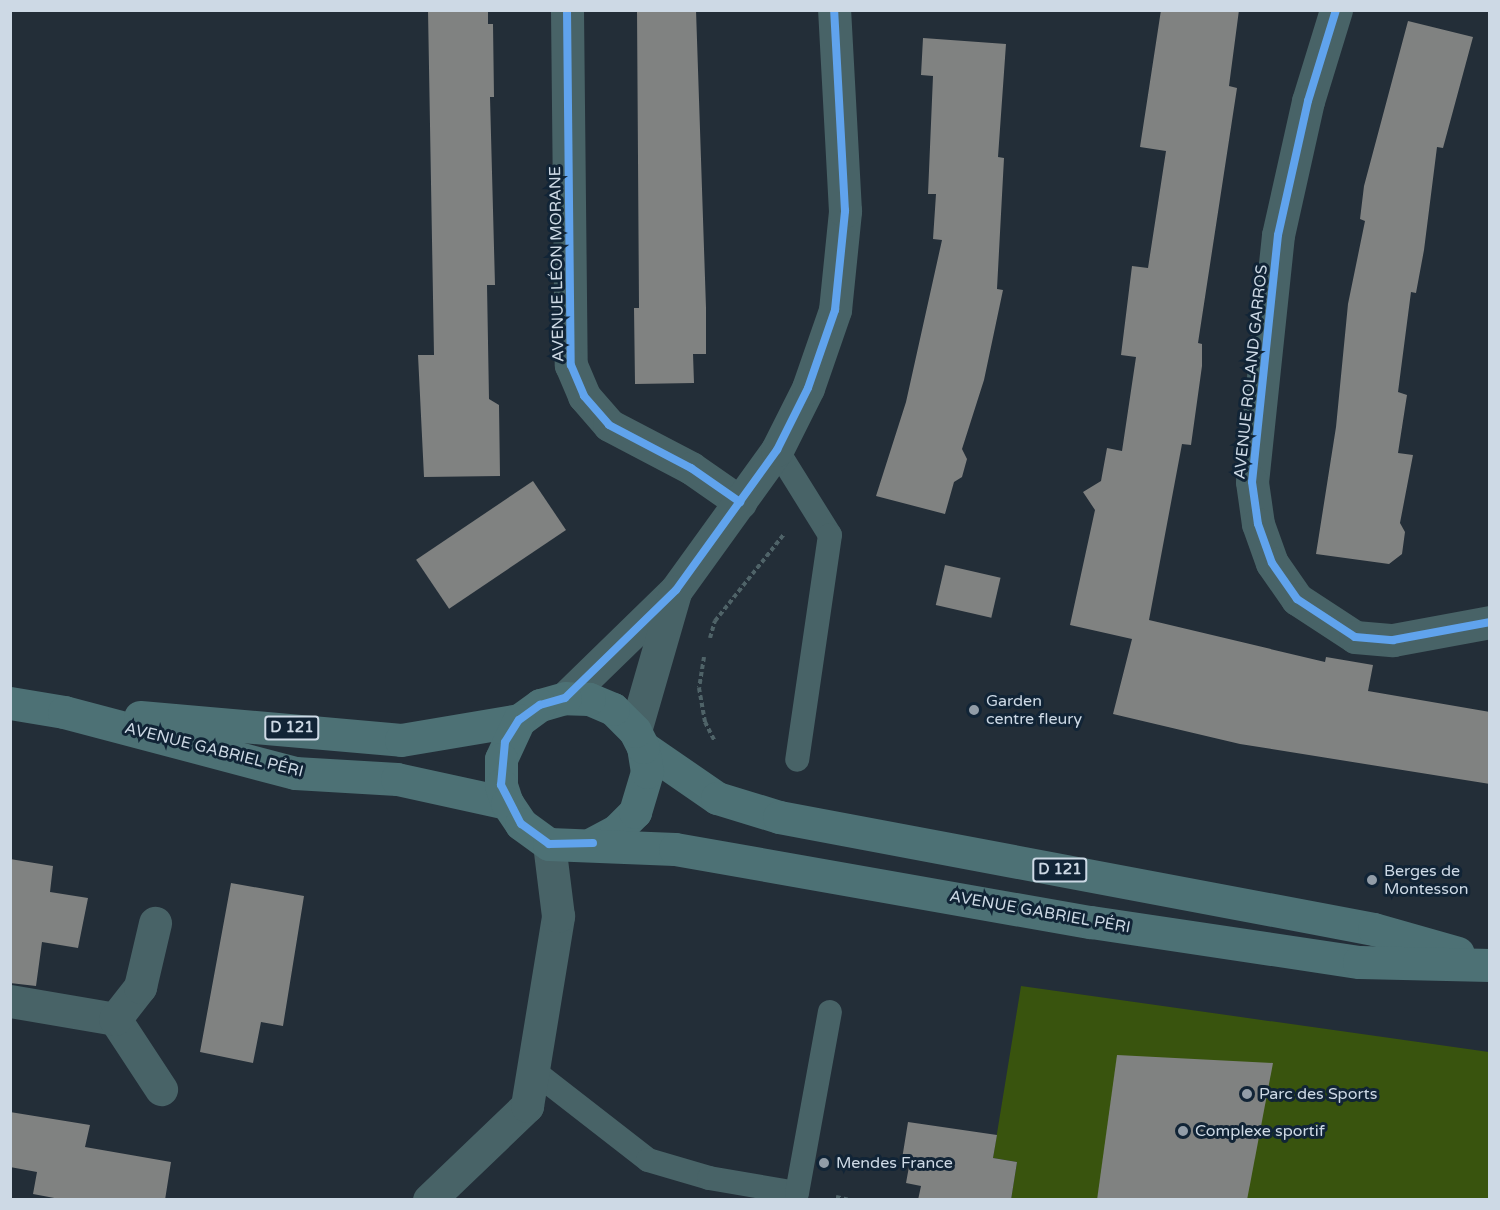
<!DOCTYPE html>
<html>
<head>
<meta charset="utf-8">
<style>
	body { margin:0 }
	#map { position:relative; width:1500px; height:1210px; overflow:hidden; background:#232e38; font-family:"Varela Round",sans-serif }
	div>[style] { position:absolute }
	.green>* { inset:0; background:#39540e }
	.building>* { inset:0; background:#808281; transform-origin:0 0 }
	.path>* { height:4px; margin-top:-2px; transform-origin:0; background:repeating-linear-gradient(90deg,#4f6368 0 4.5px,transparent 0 7.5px) }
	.service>* { height:24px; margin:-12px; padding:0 12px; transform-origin:12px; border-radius:12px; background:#486367 }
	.minor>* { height:33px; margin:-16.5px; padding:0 16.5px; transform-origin:16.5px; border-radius:16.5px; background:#486367 }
	.primary>* { height:33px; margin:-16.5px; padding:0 16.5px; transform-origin:16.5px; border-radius:16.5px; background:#4d7175 }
	.cycleway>* { height:8px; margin:-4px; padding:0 4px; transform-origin:4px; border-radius:4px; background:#60a3ed }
	.dots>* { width:16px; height:16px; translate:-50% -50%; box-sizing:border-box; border:3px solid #112436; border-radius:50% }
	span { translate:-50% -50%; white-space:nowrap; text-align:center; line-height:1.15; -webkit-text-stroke:6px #112436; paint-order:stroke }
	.shield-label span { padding:2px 4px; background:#112436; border:2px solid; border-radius:4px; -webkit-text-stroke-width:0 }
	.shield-label { font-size:15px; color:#cdd9e5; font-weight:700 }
	.street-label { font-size:16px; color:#cdd9e5 }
	.poi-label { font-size:16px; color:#cdd9e5 }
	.left { translate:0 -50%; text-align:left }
	.frame { position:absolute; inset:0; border:12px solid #cdd9e5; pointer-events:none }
</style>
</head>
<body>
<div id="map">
	<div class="green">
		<i style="clip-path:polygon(1021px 986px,1489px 1052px,1489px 1199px,1011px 1199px,1017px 1162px,993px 1158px)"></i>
	</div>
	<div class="building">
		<i style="clip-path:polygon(428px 10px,488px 10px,488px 24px,493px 24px,494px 97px,490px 97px,495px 285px,487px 285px,489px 399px,499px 405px,500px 476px,424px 477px,418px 355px,434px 355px)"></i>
		<i style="clip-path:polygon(637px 10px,696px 10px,706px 308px,706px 354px,693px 354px,694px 383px,635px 384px,634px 308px,639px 308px)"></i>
		<i style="clip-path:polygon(1161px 10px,1239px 10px,1229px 86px,1237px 88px,1198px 343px,1202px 344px,1202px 366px,1191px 445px,1182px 444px,1149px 620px,1325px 662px,1326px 657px,1373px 665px,1368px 691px,1490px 712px,1490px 784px,1240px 744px,1113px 714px,1132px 639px,1070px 625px,1095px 510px,1083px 492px,1101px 481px,1107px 448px,1122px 451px,1136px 357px,1121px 355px,1132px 266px,1148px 268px,1166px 151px,1140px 147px)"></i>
		<i style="clip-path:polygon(1408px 21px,1473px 37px,1443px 148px,1437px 147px,1424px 250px,1416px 293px,1411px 292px,1398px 392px,1407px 395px,1398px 453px,1413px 455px,1400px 523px,1405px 532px,1402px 554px,1389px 564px,1316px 554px,1336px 427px,1348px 304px,1365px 221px,1360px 219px,1364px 186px)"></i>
		<i style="clip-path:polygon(923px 38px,1006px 44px,998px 157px,1004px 158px,997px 289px,1003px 290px,984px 380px,962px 449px,967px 459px,962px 477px,954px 482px,945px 514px,876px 496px,906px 402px,942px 240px,933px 239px,936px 194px,928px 194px,933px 76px,921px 75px)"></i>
		<i style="left:533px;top:481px;width:59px;height:141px;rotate:56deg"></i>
		<i style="left:945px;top:565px;width:57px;height:41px;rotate:13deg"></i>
		<i style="clip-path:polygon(10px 859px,53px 866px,50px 892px,88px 898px,78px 948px,42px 942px,36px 986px,10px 983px)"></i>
		<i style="clip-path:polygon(231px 883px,304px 896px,283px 1026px,261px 1022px,253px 1063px,200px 1052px)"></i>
		<i style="clip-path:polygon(1117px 1055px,1273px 1063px,1247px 1200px,1097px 1200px)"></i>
		<i style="clip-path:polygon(10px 1112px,90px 1125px,85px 1147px,171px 1162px,165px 1200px,65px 1200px,33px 1194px,37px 1172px,10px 1167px)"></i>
		<i style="clip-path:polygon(908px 1122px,997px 1135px,993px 1158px,1017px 1162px,1011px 1200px,918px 1200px,921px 1186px,906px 1183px,910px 1161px,902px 1159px)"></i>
	</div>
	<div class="path">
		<i style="left:710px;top:638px;width:18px;rotate:-74deg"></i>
		<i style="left:715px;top:621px;width:112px;rotate:-51.5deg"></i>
		<i style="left:704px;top:657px;width:31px;rotate:99deg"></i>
		<i style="left:699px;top:688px;width:35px;rotate:80deg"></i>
		<i style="left:705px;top:722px;width:22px;rotate:63deg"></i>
		<i style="left:836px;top:1197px;width:14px;rotate:12deg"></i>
	</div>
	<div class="service">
		<i style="left:777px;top:450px;width:100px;rotate:58.1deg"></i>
		<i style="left:830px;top:535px;width:227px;rotate:98.3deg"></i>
		<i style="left:535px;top:1072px;width:143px;rotate:37.9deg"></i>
		<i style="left:648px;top:1160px;width:64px;rotate:16.4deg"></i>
		<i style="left:709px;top:1178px;width:89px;rotate:9.7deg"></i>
		<i style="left:797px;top:1193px;width:184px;rotate:-79.7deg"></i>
	</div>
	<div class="minor">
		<i style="left:567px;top:10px;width:355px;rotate:89.4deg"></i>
		<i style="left:571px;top:365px;width:34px;rotate:67deg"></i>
		<i style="left:584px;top:396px;width:38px;rotate:49deg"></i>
		<i style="left:609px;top:425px;width:93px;rotate:27.7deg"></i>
		<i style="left:691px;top:468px;width:60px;rotate:34.8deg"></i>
		<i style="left:1336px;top:10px;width:95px;rotate:107.1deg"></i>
		<i style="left:1308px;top:101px;width:137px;rotate:102.6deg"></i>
		<i style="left:1278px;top:235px;width:248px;rotate:96deg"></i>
		<i style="left:1252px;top:482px;width:42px;rotate:81.9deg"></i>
		<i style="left:1258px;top:524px;width:41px;rotate:70.3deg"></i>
		<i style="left:1272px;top:563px;width:44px;rotate:55.2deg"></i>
		<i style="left:1297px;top:599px;width:69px;rotate:33.2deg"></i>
		<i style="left:1355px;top:637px;width:38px;rotate:5deg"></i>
		<i style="left:1393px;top:640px;width:99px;rotate:-10.5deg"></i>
		<i style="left:565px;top:698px;width:155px;rotate:-44.2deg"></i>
		<i style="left:676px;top:590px;width:173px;rotate:-54.2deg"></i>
		<i style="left:777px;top:450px;width:69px;rotate:-63.4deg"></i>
		<i style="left:808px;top:388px;width:83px;rotate:-70.9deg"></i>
		<i style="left:835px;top:310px;width:100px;rotate:-84.2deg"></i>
		<i style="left:845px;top:211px;width:201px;rotate:-93.1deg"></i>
		<i style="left:635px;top:731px;width:145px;rotate:-73.9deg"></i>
		<i style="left:10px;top:1001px;width:107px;rotate:9.7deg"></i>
		<i style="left:115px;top:1019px;width:84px;rotate:56.7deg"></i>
		<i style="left:115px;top:1019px;width:41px;rotate:-52deg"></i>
		<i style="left:140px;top:987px;width:66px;rotate:-76.8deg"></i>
		<i style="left:429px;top:1200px;width:136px;rotate:-43.8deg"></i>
		<i style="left:527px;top:1106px;width:193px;rotate:-80.7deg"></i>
		<i style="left:558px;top:916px;width:73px;rotate:-97.1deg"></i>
	</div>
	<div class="primary">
		<i style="left:10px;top:703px;width:55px;rotate:9.5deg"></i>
		<i style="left:64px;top:712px;width:239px;rotate:14.8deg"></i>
		<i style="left:295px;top:773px;width:102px;rotate:3.4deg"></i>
		<i style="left:397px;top:779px;width:113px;rotate:12.3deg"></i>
		<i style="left:140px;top:717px;width:262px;rotate:5deg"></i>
		<i style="left:401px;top:740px;width:120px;rotate:-9.6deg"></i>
		<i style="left:643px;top:747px;width:90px;rotate:34.6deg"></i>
		<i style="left:717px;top:798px;width:65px;rotate:17deg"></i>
		<i style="left:779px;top:817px;width:605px;rotate:10.66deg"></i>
		<i style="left:1374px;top:929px;width:87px;rotate:15.9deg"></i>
		<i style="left:593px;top:843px;width:26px;rotate:-28deg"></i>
		<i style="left:616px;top:831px;width:27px;rotate:-45deg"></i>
		<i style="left:635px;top:812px;width:42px;rotate:-73.3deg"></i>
		<i style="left:647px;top:772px;width:25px;rotate:-99deg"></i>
		<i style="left:643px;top:747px;width:18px;rotate:-117deg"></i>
		<i style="left:635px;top:731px;width:31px;rotate:-135deg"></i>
		<i style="left:613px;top:709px;width:26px;rotate:-157deg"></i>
		<i style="left:589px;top:699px;width:24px;rotate:-178deg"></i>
		<i style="left:565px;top:698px;width:26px;rotate:164deg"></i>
		<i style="left:540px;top:705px;width:26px;rotate:144deg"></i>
		<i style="left:519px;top:720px;width:43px;rotate:114.8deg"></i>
		<i style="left:501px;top:759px;width:26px;rotate:90deg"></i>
		<i style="left:501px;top:785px;width:19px;rotate:72deg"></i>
		<i style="left:507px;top:803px;width:25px;rotate:56deg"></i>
		<i style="left:521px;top:824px;width:34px;rotate:36deg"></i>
		<i style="left:549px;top:844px;width:126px;rotate:2.3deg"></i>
		<i style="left:675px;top:849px;width:422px;rotate:10deg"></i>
		<i style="left:1091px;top:922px;width:271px;rotate:8.5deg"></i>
		<i style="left:1359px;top:962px;width:131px;rotate:1.3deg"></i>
	</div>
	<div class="cycleway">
		<i style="left:567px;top:10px;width:355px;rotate:89.4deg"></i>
		<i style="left:571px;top:365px;width:34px;rotate:67deg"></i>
		<i style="left:584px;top:396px;width:38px;rotate:49deg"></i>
		<i style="left:609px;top:425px;width:93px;rotate:27.7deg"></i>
		<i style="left:691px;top:468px;width:60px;rotate:34.8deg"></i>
		<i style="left:1336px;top:10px;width:95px;rotate:107.1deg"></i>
		<i style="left:1308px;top:101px;width:137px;rotate:102.6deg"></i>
		<i style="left:1278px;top:235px;width:248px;rotate:96deg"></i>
		<i style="left:1252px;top:482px;width:42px;rotate:81.9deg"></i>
		<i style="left:1258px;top:524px;width:41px;rotate:70.3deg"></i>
		<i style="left:1272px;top:563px;width:44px;rotate:55.2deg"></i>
		<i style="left:1297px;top:599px;width:69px;rotate:33.2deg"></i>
		<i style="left:1355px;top:637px;width:38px;rotate:5deg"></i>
		<i style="left:1393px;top:640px;width:99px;rotate:-10.5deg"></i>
		<i style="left:593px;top:843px;width:44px;rotate:178.7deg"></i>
		<i style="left:549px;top:844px;width:34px;rotate:-144deg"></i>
		<i style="left:521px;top:824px;width:44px;rotate:-117.1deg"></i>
		<i style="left:501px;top:785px;width:43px;rotate:-84.7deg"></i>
		<i style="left:505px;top:742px;width:26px;rotate:-58deg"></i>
		<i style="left:519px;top:720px;width:26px;rotate:-36deg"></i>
		<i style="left:540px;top:705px;width:26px;rotate:-16deg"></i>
		<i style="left:565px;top:698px;width:155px;rotate:-44.2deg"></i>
		<i style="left:676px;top:590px;width:173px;rotate:-54.2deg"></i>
		<i style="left:777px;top:450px;width:69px;rotate:-63.4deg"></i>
		<i style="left:808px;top:388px;width:83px;rotate:-70.9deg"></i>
		<i style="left:835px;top:310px;width:100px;rotate:-84.2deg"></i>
		<i style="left:845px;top:211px;width:201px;rotate:-93.1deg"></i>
	</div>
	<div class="dots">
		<i style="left:974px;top:710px;background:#929da8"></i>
		<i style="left:1372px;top:880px;background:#929da8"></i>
		<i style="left:1247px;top:1094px;background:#929da8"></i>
		<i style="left:1183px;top:1131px;background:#929da8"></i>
		<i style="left:824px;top:1163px;background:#929da8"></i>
	</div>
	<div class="shield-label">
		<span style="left:292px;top:728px">D 121</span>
		<span style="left:1060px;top:870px">D 121</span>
	</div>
	<div class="street-label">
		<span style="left:557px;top:264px;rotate:-91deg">AVENUE LÉON MORANE</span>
		<span style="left:1251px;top:372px;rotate:-84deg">AVENUE ROLAND GARROS</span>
		<span style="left:214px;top:750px;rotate:14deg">AVENUE GABRIEL PÉRI</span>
		<span style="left:1040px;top:912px;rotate:10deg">AVENUE GABRIEL PÉRI</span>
	</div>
	<div class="poi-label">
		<span class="left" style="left:986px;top:710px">Garden<br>centre fleury</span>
		<span class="left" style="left:1384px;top:880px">Berges de<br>Montesson</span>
		<span class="left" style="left:1259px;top:1094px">Parc des Sports</span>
		<span class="left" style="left:1195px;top:1131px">Complexe sportif</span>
		<span class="left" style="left:836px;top:1163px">Mendes France</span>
	</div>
	<div class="frame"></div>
</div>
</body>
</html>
